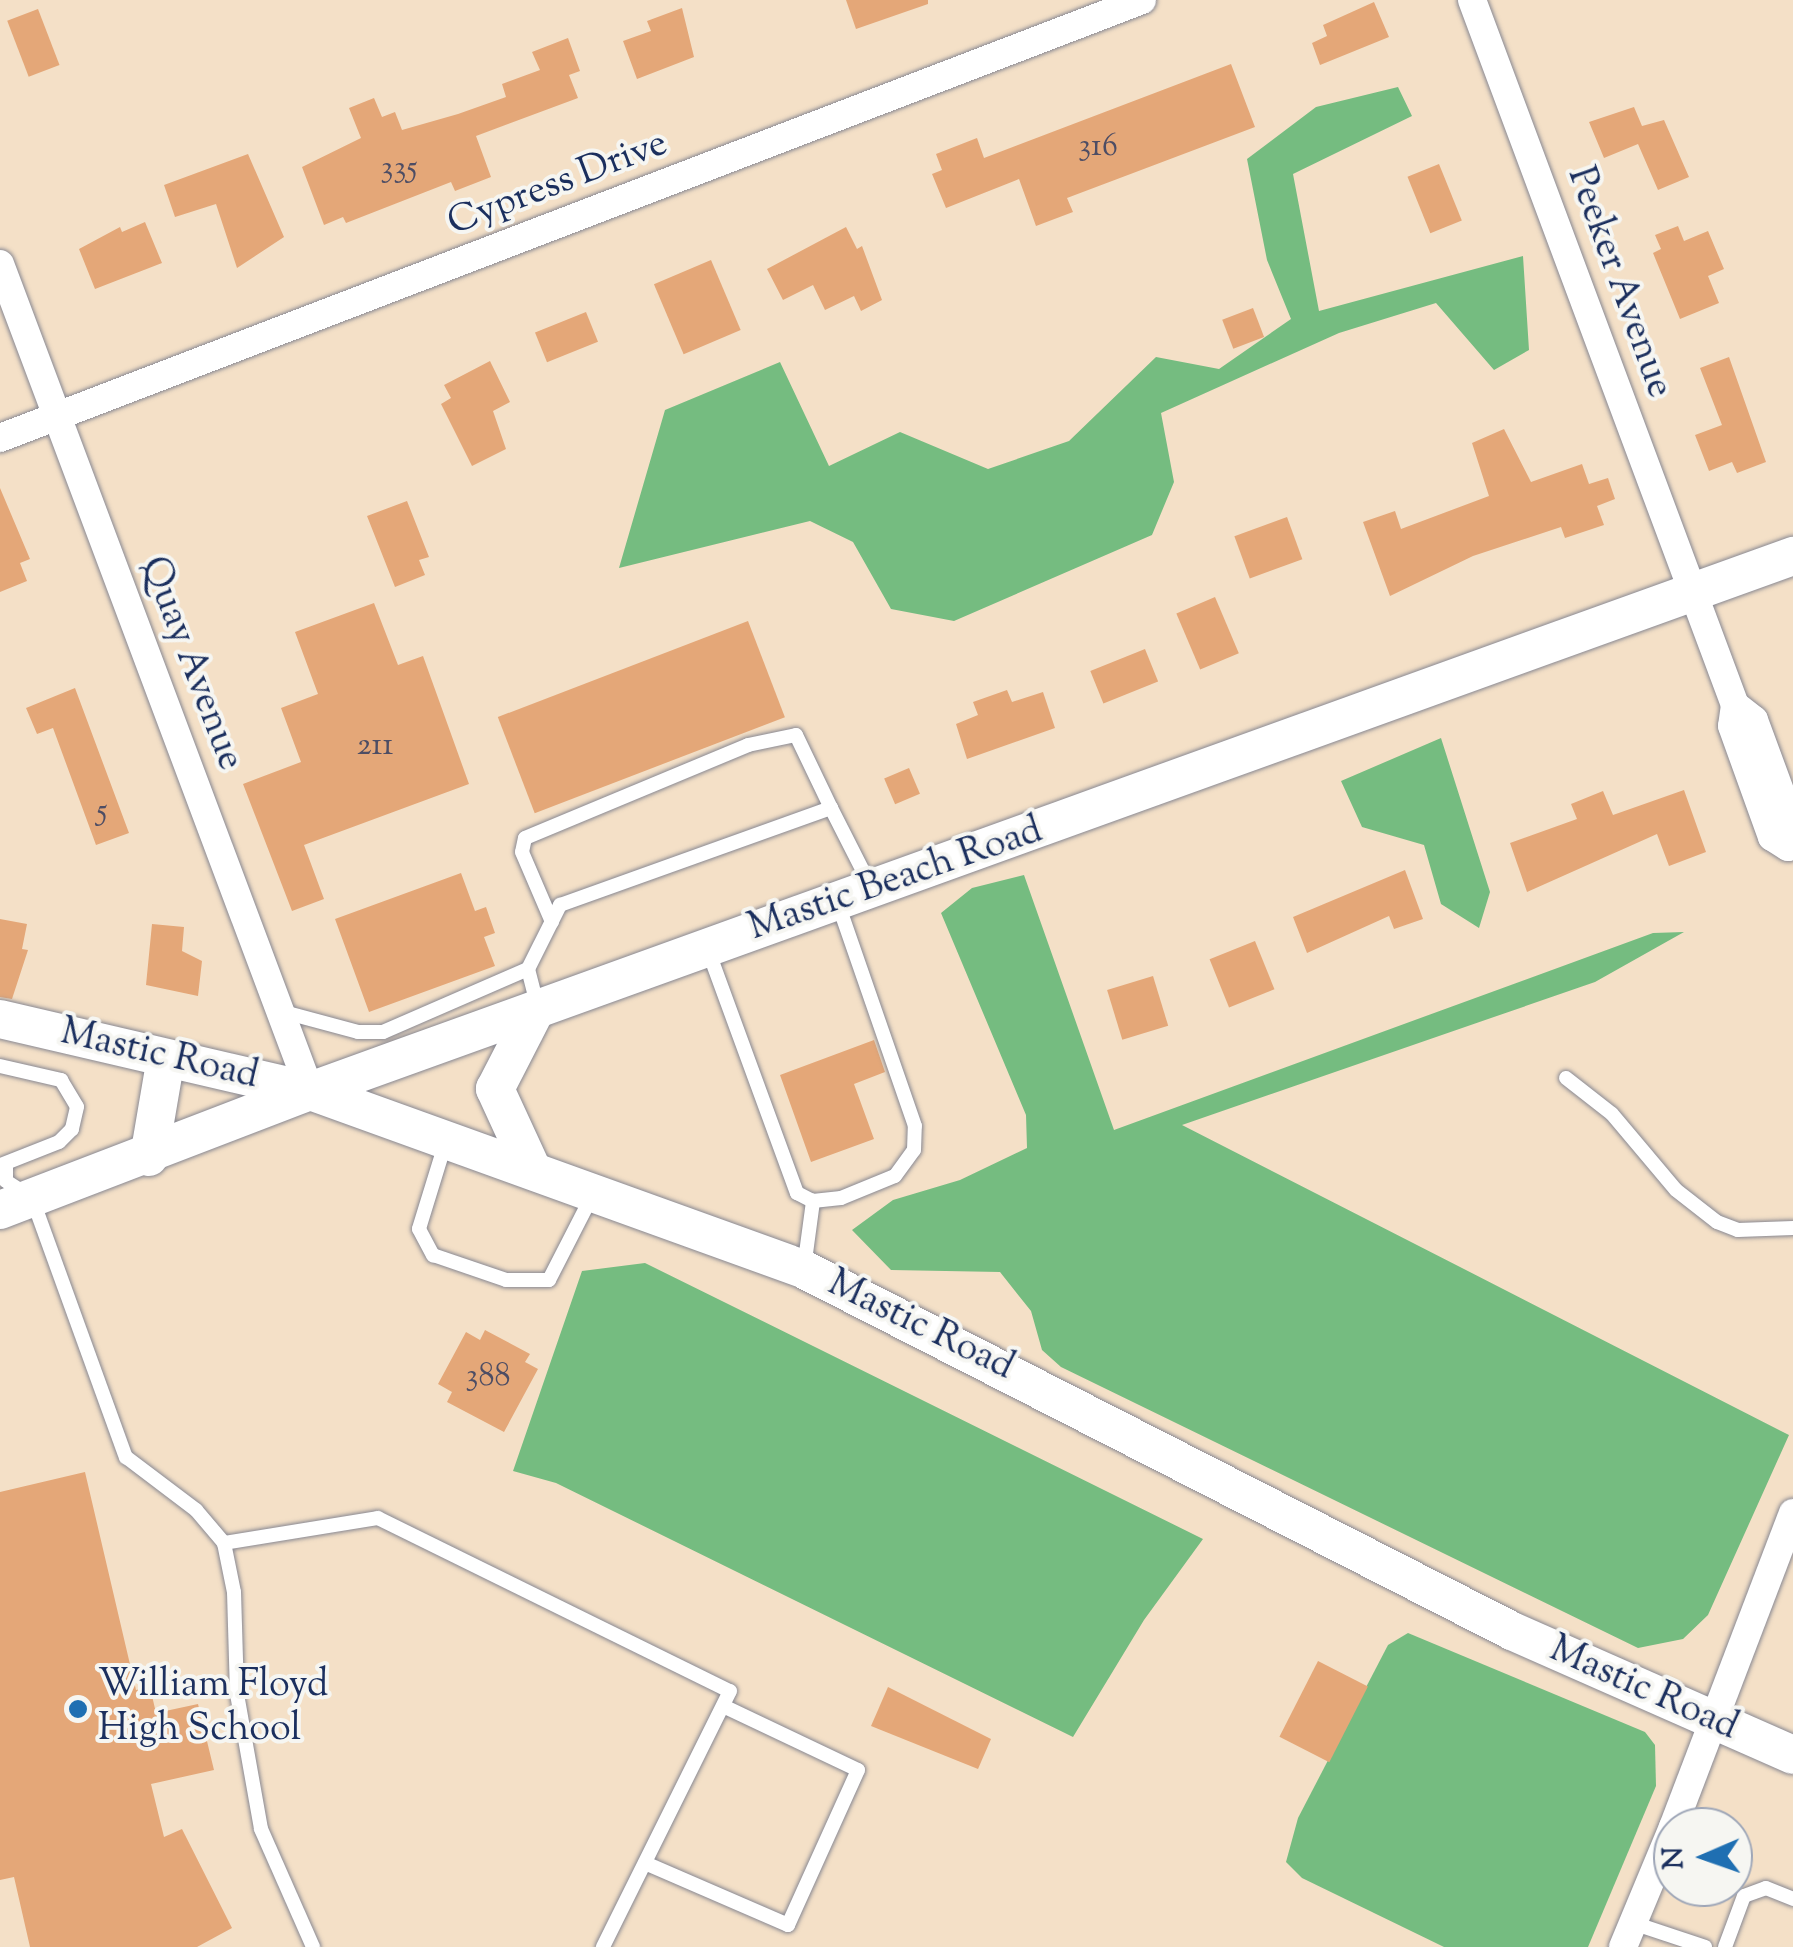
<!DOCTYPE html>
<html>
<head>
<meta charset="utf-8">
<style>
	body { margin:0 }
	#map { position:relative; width:1793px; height:1947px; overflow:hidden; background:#f4e0c7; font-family:"Sorts Mill Goudy",serif }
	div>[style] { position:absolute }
	.forest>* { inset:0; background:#75bc80 }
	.building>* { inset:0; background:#e4a778; transform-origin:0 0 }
	.roads { filter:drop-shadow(0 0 2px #888892) drop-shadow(0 0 2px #888892) }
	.lane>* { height:14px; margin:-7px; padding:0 7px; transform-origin:7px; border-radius:7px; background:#fff }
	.street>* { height:28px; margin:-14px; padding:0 14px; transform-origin:14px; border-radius:14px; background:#fff }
	.secondary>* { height:38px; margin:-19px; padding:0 19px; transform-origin:19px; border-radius:19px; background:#fff }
	.dots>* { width:28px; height:28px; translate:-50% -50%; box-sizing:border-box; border:5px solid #f6f6f2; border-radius:50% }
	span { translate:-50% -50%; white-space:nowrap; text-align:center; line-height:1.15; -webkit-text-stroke:8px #f6f6f2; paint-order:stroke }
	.number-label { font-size:32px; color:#4d4d64 }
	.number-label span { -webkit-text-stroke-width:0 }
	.street-label { font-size:38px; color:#1b2f5e }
	.poi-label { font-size:38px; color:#1b2f5e }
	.left { translate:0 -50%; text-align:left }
	.north { position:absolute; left:1653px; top:1807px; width:100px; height:100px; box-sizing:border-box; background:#f6f6f2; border:2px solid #9ea6b7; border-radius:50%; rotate:268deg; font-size:28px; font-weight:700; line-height:40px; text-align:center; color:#1b2f5e }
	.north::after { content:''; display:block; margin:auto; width:35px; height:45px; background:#1f6fb2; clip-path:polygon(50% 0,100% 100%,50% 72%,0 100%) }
</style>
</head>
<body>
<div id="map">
	<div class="forest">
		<i style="clip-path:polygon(1398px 87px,1412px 116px,1293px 174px,1319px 311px,1523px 256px,1529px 350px,1494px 370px,1436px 303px,1339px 333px,1161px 413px,1174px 482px,1152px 535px,954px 621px,891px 609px,853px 542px,810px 521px,619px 568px,665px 410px,780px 362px,829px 466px,900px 432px,988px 469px,1069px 441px,1156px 357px,1219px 369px,1291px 319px,1267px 260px,1247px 159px,1316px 107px)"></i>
		<i style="clip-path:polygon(1441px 738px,1490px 892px,1479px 928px,1441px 904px,1424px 845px,1362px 827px,1341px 781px)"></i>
		<i style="clip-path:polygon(1024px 875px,1114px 1130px,1653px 933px,1684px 932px,1595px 982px,1182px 1125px,1789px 1435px,1708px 1615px,1683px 1639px,1638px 1648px,1061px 1367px,1042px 1350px,1031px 1311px,1000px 1272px,891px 1270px,852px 1230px,893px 1200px,960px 1180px,1027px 1148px,1026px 1115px,941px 913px,972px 888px)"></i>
		<i style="clip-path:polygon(645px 1263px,1203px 1539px,1144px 1620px,1073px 1737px,556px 1483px,513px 1471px,582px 1271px)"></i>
		<i style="clip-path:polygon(1408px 1633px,1645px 1732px,1655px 1745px,1656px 1786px,1588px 1947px,1444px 1947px,1302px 1878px,1286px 1862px,1298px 1818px,1388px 1645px)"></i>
	</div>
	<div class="building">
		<i style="clip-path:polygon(846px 0,928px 0,928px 4px,856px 29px)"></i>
		<i style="clip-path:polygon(1374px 2px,1389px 37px,1320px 65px,1312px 43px,1327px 36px,1323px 25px)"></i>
		<i style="clip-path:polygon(682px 8px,694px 57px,637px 79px,623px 41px,651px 31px,647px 21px)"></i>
		<i style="left:38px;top:9px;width:60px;height:33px;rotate:69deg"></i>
		<i style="clip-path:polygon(568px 38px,580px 71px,569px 75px,578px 98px,476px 136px,491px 177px,455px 191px,451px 182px,346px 223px,343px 217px,324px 225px,302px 167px,361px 138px,349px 108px,374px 98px,382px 117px,395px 112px,402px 130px,458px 114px,506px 97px,502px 84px,540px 70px,532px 52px)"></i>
		<i style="clip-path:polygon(1231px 64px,1255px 127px,1067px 198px,1073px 212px,1036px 226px,1019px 179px,946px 208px,932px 174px,942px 170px,936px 154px,977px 138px,984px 158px)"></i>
		<i style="clip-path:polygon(1634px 107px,1642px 126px,1664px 120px,1689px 177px,1658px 190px,1638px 144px,1604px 158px,1589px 122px)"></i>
		<i style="clip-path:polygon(248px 154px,284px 237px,237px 268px,216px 204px,175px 217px,164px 185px)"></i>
		<i style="left:1439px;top:164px;width:61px;height:34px;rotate:68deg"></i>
		<i style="clip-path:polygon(145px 222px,162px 263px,95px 289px,79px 249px,120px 227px,122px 232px)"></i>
		<i style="clip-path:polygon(1678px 226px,1684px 241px,1708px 231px,1724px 269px,1708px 276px,1719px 303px,1680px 319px,1653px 253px,1661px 249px,1655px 235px)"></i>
		<i style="clip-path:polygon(846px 227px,857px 249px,862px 246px,882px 300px,861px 311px,854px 296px,825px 310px,813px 285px,783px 300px,767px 269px)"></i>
		<i style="left:711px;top:260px;width:76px;height:62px;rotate:67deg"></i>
		<i style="left:1253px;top:308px;width:31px;height:33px;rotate:69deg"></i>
		<i style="left:586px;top:312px;width:32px;height:55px;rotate:68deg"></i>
		<i style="clip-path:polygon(1729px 357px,1766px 462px,1737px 473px,1732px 462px,1709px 471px,1695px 435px,1722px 425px,1700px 368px)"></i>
		<i style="clip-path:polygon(490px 361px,510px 402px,493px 411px,506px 449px,472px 466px,441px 404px,451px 398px,444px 385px)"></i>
		<i style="clip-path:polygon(1504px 429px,1531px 482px,1582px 464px,1589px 484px,1608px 478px,1615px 499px,1597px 506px,1604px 525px,1565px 538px,1561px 527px,1473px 556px,1390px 596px,1363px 522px,1395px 511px,1401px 529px,1489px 496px,1472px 443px)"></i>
		<i style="clip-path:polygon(0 488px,30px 559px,20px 563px,27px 581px,0 592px)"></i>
		<i style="clip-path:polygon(407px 501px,429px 557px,419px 560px,425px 575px,395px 587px,367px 516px)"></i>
		<i style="left:1287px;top:517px;width:45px;height:56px;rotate:70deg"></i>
		<i style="left:1215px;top:597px;width:61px;height:42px;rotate:67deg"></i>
		<i style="clip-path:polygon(374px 603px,398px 665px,423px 656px,469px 784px,304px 845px,324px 899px,292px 911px,243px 784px,301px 762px,281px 708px,318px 694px,295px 632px)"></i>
		<i style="left:748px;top:621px;width:103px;height:268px;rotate:69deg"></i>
		<i style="left:1145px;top:649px;width:35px;height:59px;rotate:68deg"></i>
		<i style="clip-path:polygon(75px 688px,129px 833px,96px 845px,53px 728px,37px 734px,26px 708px)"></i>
		<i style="clip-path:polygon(1007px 690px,1012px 702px,1043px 692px,1055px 728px,967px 759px,956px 724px,978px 715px,973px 702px)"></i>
		<i style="left:909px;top:768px;width:28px;height:27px;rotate:67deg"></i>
		<i style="clip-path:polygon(1684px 790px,1706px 852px,1669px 866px,1657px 834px,1527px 892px,1510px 843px,1577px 819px,1571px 804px,1603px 791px,1613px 815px)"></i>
		<i style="clip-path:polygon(1405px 870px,1423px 919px,1394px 929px,1389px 916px,1307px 953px,1293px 917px)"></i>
		<i style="clip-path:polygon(461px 873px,475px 911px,486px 907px,495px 933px,484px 937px,495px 966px,369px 1012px,335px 919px)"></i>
		<i style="clip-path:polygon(0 919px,27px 924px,22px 949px,28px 950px,12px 999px,0 997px)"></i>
		<i style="clip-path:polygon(152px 924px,184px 927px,182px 951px,202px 961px,198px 996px,146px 985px)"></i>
		<i style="left:1255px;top:941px;width:52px;height:49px;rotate:68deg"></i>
		<i style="left:1153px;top:976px;width:52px;height:48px;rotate:73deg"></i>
		<i style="clip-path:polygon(874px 1040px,885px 1072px,854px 1084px,874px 1139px,811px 1162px,780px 1075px)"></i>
		<i style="clip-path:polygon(485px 1330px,530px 1354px,525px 1362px,538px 1369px,504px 1432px,447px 1402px,452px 1392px,438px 1384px,466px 1332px,480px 1340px)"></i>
		<i style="clip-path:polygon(85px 1472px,136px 1690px,150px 1687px,156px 1713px,198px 1704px,214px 1770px,151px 1784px,164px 1837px,182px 1829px,232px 1928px,197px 1947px,30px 1947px,14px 1877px,0 1880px,0 1492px)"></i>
		<i style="left:1318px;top:1661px;width:56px;height:85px;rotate:27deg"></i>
		<i style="clip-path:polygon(888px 1687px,991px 1739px,978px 1769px,871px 1726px)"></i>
	</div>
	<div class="roads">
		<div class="lane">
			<i style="left:552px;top:922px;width:76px;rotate:-113.2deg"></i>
			<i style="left:522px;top:852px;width:14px;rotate:-78deg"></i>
			<i style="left:525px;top:838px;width:242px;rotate:-22.6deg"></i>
			<i style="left:748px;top:745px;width:49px;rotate:-11.8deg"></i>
			<i style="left:796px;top:735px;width:81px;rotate:64.4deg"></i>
			<i style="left:708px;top:950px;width:259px;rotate:69.9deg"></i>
			<i style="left:797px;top:1193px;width:18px;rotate:27deg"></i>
			<i style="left:813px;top:1201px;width:28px;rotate:-6deg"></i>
			<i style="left:841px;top:1198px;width:58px;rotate:-22.2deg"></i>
			<i style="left:895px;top:1176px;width:32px;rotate:-54deg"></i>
			<i style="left:914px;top:1150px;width:24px;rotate:-88deg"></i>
			<i style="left:915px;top:1126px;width:235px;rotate:-109.1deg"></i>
			<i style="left:528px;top:969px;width:40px;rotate:75.6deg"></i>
			<i style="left:280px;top:1011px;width:81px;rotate:15.1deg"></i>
			<i style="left:358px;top:1032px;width:25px"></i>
			<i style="left:383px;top:1032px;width:158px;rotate:-23.5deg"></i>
			<i style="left:528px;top:969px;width:72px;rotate:-63.4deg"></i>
			<i style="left:560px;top:905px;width:288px;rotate:-19.7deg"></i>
			<i style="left:831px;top:808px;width:89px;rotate:63.1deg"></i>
			<i style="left:0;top:1066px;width:63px;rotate:12.9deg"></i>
			<i style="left:61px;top:1080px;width:31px;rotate:59deg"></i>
			<i style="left:77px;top:1107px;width:23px;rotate:103deg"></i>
			<i style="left:72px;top:1129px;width:18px;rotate:135deg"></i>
			<i style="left:59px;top:1142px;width:62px;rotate:158.4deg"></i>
			<i style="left:1566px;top:1078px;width:58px;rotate:38deg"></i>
			<i style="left:1612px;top:1114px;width:99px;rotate:49.9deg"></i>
			<i style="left:1676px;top:1190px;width:52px;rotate:38deg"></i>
			<i style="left:1717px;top:1222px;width:22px;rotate:21deg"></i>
			<i style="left:1738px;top:1230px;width:55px;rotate:-2.1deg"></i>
			<i style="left:446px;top:1141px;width:92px;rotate:107.1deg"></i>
			<i style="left:419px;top:1229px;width:30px;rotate:62deg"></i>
			<i style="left:433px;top:1255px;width:77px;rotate:18.9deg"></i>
			<i style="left:506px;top:1280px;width:43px"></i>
			<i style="left:549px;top:1280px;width:97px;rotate:-62.9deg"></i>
			<i style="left:6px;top:1166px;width:15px;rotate:90deg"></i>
			<i style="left:6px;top:1181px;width:31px;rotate:33deg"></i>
			<i style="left:32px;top:1198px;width:276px;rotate:70.1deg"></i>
			<i style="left:126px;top:1457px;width:88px;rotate:37.1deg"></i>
			<i style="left:196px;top:1510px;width:43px;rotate:49.7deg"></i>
			<i style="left:224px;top:1543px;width:50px;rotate:78.5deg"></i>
			<i style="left:234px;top:1592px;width:102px;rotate:88.3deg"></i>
			<i style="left:237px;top:1694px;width:137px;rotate:79.9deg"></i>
			<i style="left:261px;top:1829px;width:129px;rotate:66.2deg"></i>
			<i style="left:804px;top:1268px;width:68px;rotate:-82.3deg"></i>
			<i style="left:224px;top:1543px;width:156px;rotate:-9.2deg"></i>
			<i style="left:378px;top:1518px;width:392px;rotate:26.2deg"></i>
			<i style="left:730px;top:1691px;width:286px;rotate:116.4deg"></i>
			<i style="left:645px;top:1863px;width:156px;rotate:23.4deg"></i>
			<i style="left:788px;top:1925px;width:170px;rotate:-65.7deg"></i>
			<i style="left:858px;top:1770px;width:149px;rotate:-154.6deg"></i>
			<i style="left:1633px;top:1923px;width:76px;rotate:18.4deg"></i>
			<i style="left:1725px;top:1947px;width:54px;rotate:-69.6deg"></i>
			<i style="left:1744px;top:1896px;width:23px;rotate:-20deg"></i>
			<i style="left:1766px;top:1888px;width:29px;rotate:22deg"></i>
		</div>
		<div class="street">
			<i style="left:1472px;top:0;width:752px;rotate:69.54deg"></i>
			<i style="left:1735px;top:705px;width:21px;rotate:98deg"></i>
			<i style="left:1732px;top:726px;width:118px;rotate:70.2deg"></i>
			<i style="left:1772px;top:837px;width:19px;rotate:32deg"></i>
			<i style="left:1788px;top:847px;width:16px;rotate:-72deg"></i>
			<i style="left:0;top:264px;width:883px;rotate:69.45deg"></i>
			<i style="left:0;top:438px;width:1223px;rotate:-20.98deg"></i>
			<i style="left:1735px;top:705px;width:24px;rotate:38deg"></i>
			<i style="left:1754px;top:720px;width:113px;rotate:69.8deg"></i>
			<i style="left:1673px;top:1827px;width:336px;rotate:-69.1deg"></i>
			<i style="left:1623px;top:1947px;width:130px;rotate:-67.4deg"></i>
		</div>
		<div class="secondary">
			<i style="left:0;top:1019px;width:318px;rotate:13.1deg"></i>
			<i style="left:310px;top:1091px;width:524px;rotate:19.85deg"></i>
			<i style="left:803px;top:1269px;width:796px;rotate:27.05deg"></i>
			<i style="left:1512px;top:1631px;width:307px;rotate:23.8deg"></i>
			<i style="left:149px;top:1157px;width:100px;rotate:-80.3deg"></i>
			<i style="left:530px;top:1165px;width:84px;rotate:-114.7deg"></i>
			<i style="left:495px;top:1089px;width:83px;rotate:-62.8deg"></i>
			<i style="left:0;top:1210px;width:332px;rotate:-21deg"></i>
			<i style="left:310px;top:1091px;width:1577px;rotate:-19.84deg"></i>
		</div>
	</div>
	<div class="dots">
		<i style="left:78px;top:1709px;background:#1f6fb2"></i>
	</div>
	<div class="number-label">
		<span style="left:1098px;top:147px">316</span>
		<span style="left:399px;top:169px">335</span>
		<span style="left:375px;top:746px">211</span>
		<span style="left:102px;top:812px">5</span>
		<span style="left:488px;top:1377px">388</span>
	</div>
	<div class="street-label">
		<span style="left:558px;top:185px;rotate:-21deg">Cypress Drive</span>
		<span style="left:1618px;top:283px;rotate:70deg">Peeker Avenue</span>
		<span style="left:190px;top:664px;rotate:69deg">Quay Avenue</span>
		<span style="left:896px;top:881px;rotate:-19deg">Mastic Beach Road</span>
		<span style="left:159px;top:1056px;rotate:13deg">Mastic Road</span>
		<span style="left:920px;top:1327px;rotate:26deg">Mastic Road</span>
		<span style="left:1643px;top:1690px;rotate:24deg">Mastic Road</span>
	</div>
	<div class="poi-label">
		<span class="left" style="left:98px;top:1709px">William Floyd<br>High School</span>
	</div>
	<div class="north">N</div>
</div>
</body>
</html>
